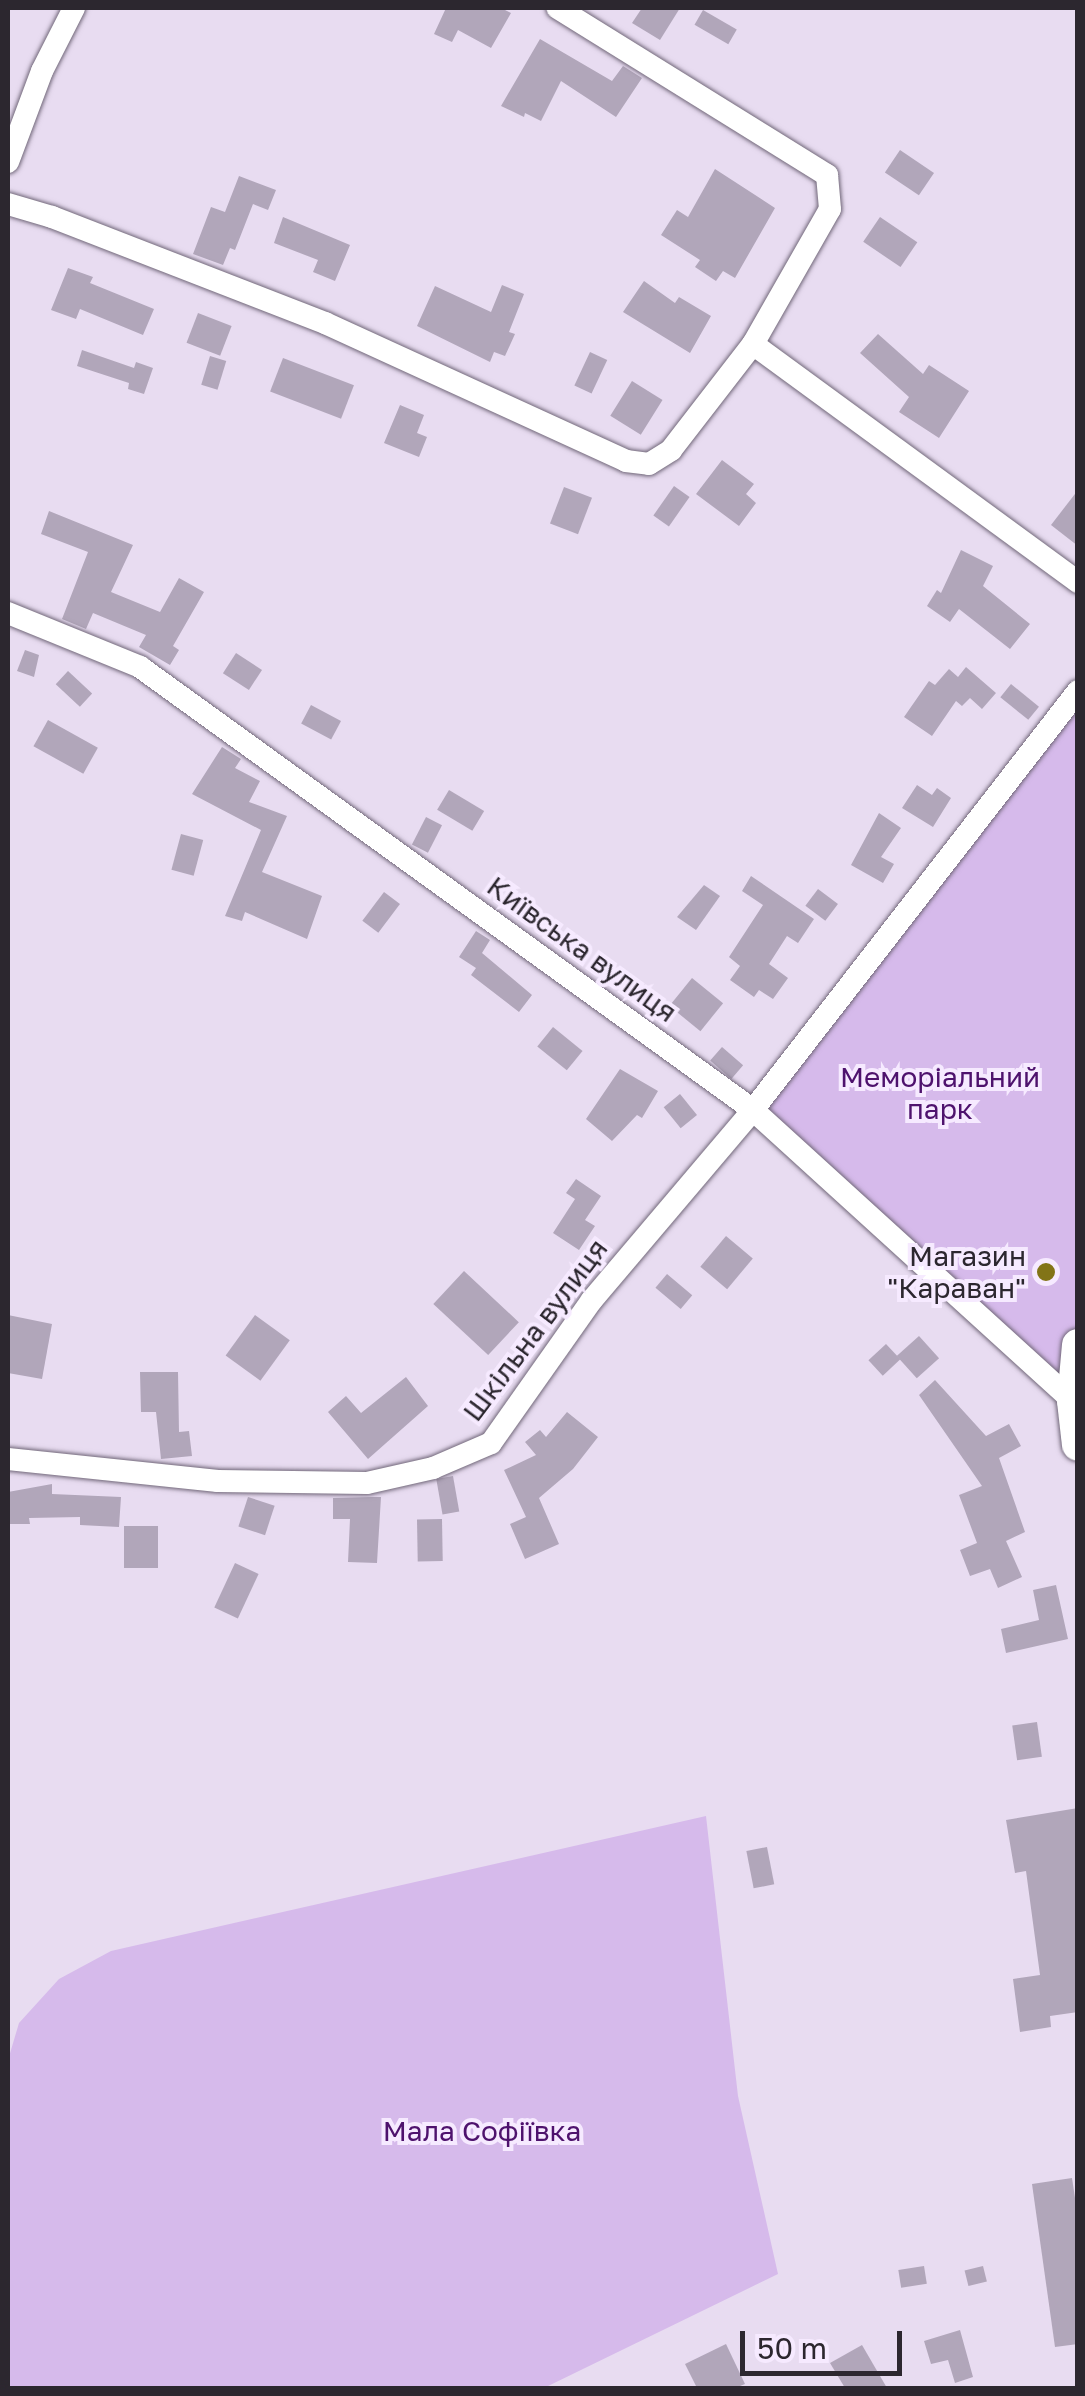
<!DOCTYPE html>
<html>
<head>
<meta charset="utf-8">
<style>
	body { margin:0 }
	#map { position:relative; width:1085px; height:2396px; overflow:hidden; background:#e8dcf1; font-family:"Golos Text",sans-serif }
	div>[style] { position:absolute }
	.green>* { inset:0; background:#d6baeb }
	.building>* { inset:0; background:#b1a6ba; transform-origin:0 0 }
	.roads { filter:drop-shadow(0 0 2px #716779) drop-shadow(0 0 2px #716779) }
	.minor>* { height:22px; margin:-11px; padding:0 11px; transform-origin:11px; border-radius:11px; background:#fff }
	.secondary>* { height:32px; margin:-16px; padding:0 16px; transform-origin:16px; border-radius:16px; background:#fff }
	.dots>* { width:28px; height:28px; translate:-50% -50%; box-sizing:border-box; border:5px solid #f6eaff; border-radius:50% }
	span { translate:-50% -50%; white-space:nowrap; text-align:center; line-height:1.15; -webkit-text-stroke:8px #f6eaff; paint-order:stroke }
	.street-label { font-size:28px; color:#2c272f }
	.park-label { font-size:28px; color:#4e126d }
	.poi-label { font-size:28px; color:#2c272f }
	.right { translate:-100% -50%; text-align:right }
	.frame { position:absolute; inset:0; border:10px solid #2c272f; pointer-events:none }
	.scale { position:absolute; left:740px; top:2331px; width:162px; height:45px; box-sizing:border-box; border:5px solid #2c272f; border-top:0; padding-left:12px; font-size:30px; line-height:35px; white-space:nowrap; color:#2c272f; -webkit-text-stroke:8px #f6eaff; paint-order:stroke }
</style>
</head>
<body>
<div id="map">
	<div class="green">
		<i style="clip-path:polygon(1077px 691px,1078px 1345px,1073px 1401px,753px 1110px)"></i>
		<i style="clip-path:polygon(706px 1816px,738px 2096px,778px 2274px,544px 2388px,8px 2388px,8px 2060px,19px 2023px,59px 1979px,111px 1951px)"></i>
	</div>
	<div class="building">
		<i style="clip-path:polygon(446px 8px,501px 8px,511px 13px,491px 48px,458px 30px,452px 42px,434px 34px)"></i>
		<i style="clip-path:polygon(642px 8px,680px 8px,660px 40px,632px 23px)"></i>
		<i style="left:703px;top:10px;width:39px;height:17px;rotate:30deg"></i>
		<i style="clip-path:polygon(540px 39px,612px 81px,623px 66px,642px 78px,616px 117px,561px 81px,541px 121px,525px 113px,524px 117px,501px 106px)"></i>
		<i style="left:900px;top:150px;width:41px;height:27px;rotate:34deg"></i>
		<i style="clip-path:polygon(715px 169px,775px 208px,735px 278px,723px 271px,716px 281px,695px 267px,700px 260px,661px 235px,677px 210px,688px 217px)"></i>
		<i style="clip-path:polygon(239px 176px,276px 190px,268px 210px,253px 204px,235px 250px,230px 248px,223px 265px,193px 254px,211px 207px,225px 212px)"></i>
		<i style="clip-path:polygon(283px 217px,350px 245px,335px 281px,313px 272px,318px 260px,274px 243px)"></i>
		<i style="left:880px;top:217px;width:45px;height:30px;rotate:34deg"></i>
		<i style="clip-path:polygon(68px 268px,93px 277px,90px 283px,154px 309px,143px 335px,80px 309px,76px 319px,51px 310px)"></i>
		<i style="clip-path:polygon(644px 281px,675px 303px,679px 297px,711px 316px,690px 353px,623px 312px)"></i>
		<i style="clip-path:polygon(502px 285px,524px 294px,509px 332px,515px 334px,505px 356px,494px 352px,490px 362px,417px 326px,435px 286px,491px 312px)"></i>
		<i style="left:198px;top:313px;width:36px;height:32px;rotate:21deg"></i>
		<i style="clip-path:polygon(878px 334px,923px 374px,929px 365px,969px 391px,939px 438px,899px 412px,909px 397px,860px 353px)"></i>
		<i style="clip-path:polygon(82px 350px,134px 368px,136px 362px,153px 368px,144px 394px,128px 389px,129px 383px,77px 366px)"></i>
		<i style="left:590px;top:352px;width:19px;height:37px;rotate:25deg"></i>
		<i style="left:210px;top:356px;width:17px;height:30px;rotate:17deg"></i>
		<i style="left:283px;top:358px;width:76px;height:36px;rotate:21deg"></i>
		<i style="left:632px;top:381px;width:36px;height:41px;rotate:32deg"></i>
		<i style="clip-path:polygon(400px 405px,424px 415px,417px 433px,427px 437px,419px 457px,384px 443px)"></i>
		<i style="clip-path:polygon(722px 460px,754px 484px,746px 494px,756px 503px,739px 526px,696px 494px)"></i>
		<i style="left:674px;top:486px;width:19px;height:36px;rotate:35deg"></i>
		<i style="left:564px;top:487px;width:30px;height:39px;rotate:21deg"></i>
		<i style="clip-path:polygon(1078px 490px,1078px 546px,1051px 525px)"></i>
		<i style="clip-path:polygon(49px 511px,133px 545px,111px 592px,160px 612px,179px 578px,204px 592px,173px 646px,179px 650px,170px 665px,139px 647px,146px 635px,93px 613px,86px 629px,62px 619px,88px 552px,41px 534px)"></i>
		<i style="clip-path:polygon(961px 550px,993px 566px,983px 586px,1030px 624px,1010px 649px,959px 609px,950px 622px,927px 606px,937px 590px,941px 593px)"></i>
		<i style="clip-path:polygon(25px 650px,39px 655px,34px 677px,17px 671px)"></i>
		<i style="left:236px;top:653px;width:31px;height:24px;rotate:33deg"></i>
		<i style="clip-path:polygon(966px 667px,996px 693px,982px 709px,970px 698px,962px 706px,956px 701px,932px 736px,904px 717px,929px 681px,935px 685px,949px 669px,958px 677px)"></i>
		<i style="left:68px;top:671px;width:33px;height:18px;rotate:43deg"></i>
		<i style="left:1011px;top:684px;width:36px;height:17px;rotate:39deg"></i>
		<i style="left:311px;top:705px;width:34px;height:21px;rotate:28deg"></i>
		<i style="left:48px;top:720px;width:57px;height:30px;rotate:29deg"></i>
		<i style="clip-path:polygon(222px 747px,241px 759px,235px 768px,260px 781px,249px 802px,287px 816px,262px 872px,322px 896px,307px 939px,245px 912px,242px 921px,225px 916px,261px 830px,192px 794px)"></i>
		<i style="clip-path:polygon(917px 785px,932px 795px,937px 788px,951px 798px,933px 827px,902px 808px)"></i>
		<i style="left:449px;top:790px;width:41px;height:23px;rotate:31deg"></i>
		<i style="clip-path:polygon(879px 813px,901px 828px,881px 857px,894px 864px,883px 883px,851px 865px)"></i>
		<i style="left:426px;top:817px;width:18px;height:31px;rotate:27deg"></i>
		<i style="left:181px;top:834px;width:23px;height:37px;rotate:15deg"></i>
		<i style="clip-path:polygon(751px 876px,814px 919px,798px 943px,787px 936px,769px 964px,788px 978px,773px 999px,759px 990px,754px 997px,730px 980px,740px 966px,729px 957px,763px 905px,742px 891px)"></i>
		<i style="clip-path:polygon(704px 885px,720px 896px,696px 930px,677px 917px)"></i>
		<i style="left:818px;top:889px;width:25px;height:21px;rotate:37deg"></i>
		<i style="left:384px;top:892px;width:20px;height:36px;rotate:37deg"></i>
		<i style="clip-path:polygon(476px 931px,490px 940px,482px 953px,532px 995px,519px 1012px,471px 975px,476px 968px,459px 957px)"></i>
		<i style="left:692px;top:978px;width:40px;height:36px;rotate:39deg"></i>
		<i style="left:553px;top:1027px;width:38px;height:25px;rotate:39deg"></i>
		<i style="left:722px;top:1047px;width:28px;height:18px;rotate:41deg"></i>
		<i style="clip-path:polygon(620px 1069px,658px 1091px,642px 1118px,637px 1115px,612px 1141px,586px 1119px)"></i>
		<i style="left:680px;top:1094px;width:27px;height:21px;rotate:51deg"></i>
		<i style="clip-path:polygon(576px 1179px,601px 1196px,585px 1220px,595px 1226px,579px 1250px,553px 1233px,575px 1199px,566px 1193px)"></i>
		<i style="left:726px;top:1236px;width:35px;height:40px;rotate:40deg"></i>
		<i style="left:464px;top:1271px;width:75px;height:45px;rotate:43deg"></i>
		<i style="left:667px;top:1274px;width:33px;height:18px;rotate:40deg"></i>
		<i style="clip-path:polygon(8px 1315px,52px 1324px,42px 1379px,8px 1373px)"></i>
		<i style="left:255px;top:1315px;width:43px;height:50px;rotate:36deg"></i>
		<i style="left:919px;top:1336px;width:30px;height:30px;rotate:48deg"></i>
		<i style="left:886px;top:1344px;width:21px;height:24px;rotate:47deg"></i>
		<i style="clip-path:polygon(140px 1372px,178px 1372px,179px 1432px,189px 1431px,192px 1456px,161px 1459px,156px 1412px,141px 1412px)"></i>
		<i style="clip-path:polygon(406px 1377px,428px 1406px,368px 1459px,328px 1412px,346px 1396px,361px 1413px)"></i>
		<i style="clip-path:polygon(935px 1380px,986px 1436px,1009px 1424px,1021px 1446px,999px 1458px,1025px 1532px,1006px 1541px,1022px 1577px,998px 1588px,990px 1569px,970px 1576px,960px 1550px,977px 1543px,959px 1495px,982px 1486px,919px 1395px)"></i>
		<i style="clip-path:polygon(567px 1412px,598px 1437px,573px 1469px,539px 1498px,559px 1544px,525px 1559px,510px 1524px,526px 1517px,504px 1470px,536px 1455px,525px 1442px,540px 1430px,546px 1437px)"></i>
		<i style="left:453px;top:1476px;width:36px;height:17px;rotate:80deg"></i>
		<i style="clip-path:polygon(52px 1484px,52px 1494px,121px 1497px,119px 1527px,80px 1525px,80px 1517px,29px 1518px,30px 1524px,8px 1524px,8px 1492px)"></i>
		<i style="left:248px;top:1497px;width:28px;height:31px;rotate:18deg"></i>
		<i style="clip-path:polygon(373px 1497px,381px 1497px,377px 1563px,348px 1562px,350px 1519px,333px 1519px,333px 1498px)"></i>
		<i style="left:442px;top:1519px;width:42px;height:25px;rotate:89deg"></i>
		<i style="left:124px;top:1526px;width:34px;height:42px"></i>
		<i style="left:235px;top:1563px;width:26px;height:49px;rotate:25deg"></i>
		<i style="clip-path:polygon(1056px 1585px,1068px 1639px,1006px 1653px,1001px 1629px,1039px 1620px,1033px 1590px)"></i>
		<i style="left:1037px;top:1722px;width:35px;height:25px;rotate:82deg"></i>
		<i style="clip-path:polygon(1078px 1808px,1078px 2012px,1050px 2016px,1051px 2027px,1020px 2032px,1013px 1979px,1040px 1975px,1026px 1871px,1015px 1873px,1006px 1820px)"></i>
		<i style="left:767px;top:1847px;width:38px;height:21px;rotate:79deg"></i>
		<i style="clip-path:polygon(1072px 2178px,1078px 2218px,1078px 2344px,1055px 2347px,1032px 2184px)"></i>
		<i style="left:924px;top:2266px;width:18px;height:26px;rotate:81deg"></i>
		<i style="left:983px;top:2266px;width:16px;height:19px;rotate:76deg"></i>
		<i style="clip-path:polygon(960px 2330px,973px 2377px,955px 2383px,948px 2360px,931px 2364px,924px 2341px)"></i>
		<i style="clip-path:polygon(726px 2344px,745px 2384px,735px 2388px,697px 2388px,685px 2364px)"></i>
		<i style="clip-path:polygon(862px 2345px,887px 2388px,845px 2388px,830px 2363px)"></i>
	</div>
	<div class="roads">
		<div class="minor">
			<i style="left:8px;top:162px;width:97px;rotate:-69.5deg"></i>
			<i style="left:42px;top:71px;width:71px;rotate:-63.1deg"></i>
			<i style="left:8px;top:204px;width:46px;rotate:16.5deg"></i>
			<i style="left:52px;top:217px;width:293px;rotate:21.2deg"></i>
			<i style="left:325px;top:323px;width:331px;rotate:24.6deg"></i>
			<i style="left:626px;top:461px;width:23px;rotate:7deg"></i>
			<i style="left:649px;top:464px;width:26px;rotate:-32deg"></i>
			<i style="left:671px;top:450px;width:134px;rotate:-52.3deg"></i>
			<i style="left:753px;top:344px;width:155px;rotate:-60.3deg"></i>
			<i style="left:830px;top:209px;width:34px;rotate:-95deg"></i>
			<i style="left:827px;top:175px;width:317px;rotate:-148.2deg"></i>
			<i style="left:753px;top:344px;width:403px;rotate:36.2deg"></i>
			<i style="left:8px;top:613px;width:143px;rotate:22.2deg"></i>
			<i style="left:140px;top:667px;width:756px;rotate:35.85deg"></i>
			<i style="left:753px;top:1110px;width:433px;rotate:42.3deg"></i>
			<i style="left:8px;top:1459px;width:211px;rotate:6deg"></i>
			<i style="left:218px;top:1481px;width:149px;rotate:0.8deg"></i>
			<i style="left:367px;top:1483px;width:68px;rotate:-12.8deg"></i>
			<i style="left:433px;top:1468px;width:63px;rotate:-23.3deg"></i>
			<i style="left:491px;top:1443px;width:175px;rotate:-54.8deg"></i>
			<i style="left:592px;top:1300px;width:249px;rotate:-49.7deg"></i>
			<i style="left:753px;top:1110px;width:530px;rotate:-52.2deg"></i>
		</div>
		<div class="secondary">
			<i style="left:1078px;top:1345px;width:56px;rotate:95.1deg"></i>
			<i style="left:1073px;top:1401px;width:44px;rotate:83.5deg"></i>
		</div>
	</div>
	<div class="dots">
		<i style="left:1046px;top:1272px;background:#827417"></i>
	</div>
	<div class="street-label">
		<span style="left:582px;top:949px;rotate:36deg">Київська вулиця</span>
		<span style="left:535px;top:1330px;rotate:-53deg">Шкільна вулиця</span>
	</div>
	<div class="park-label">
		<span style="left:940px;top:1093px">Меморіальний<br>парк</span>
		<span style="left:482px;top:2131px">Мала Софіївка</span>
	</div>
	<div class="poi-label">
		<span class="right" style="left:1026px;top:1272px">Магазин<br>"Караван"</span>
	</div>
	<div class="frame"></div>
	<div class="scale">50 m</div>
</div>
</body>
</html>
